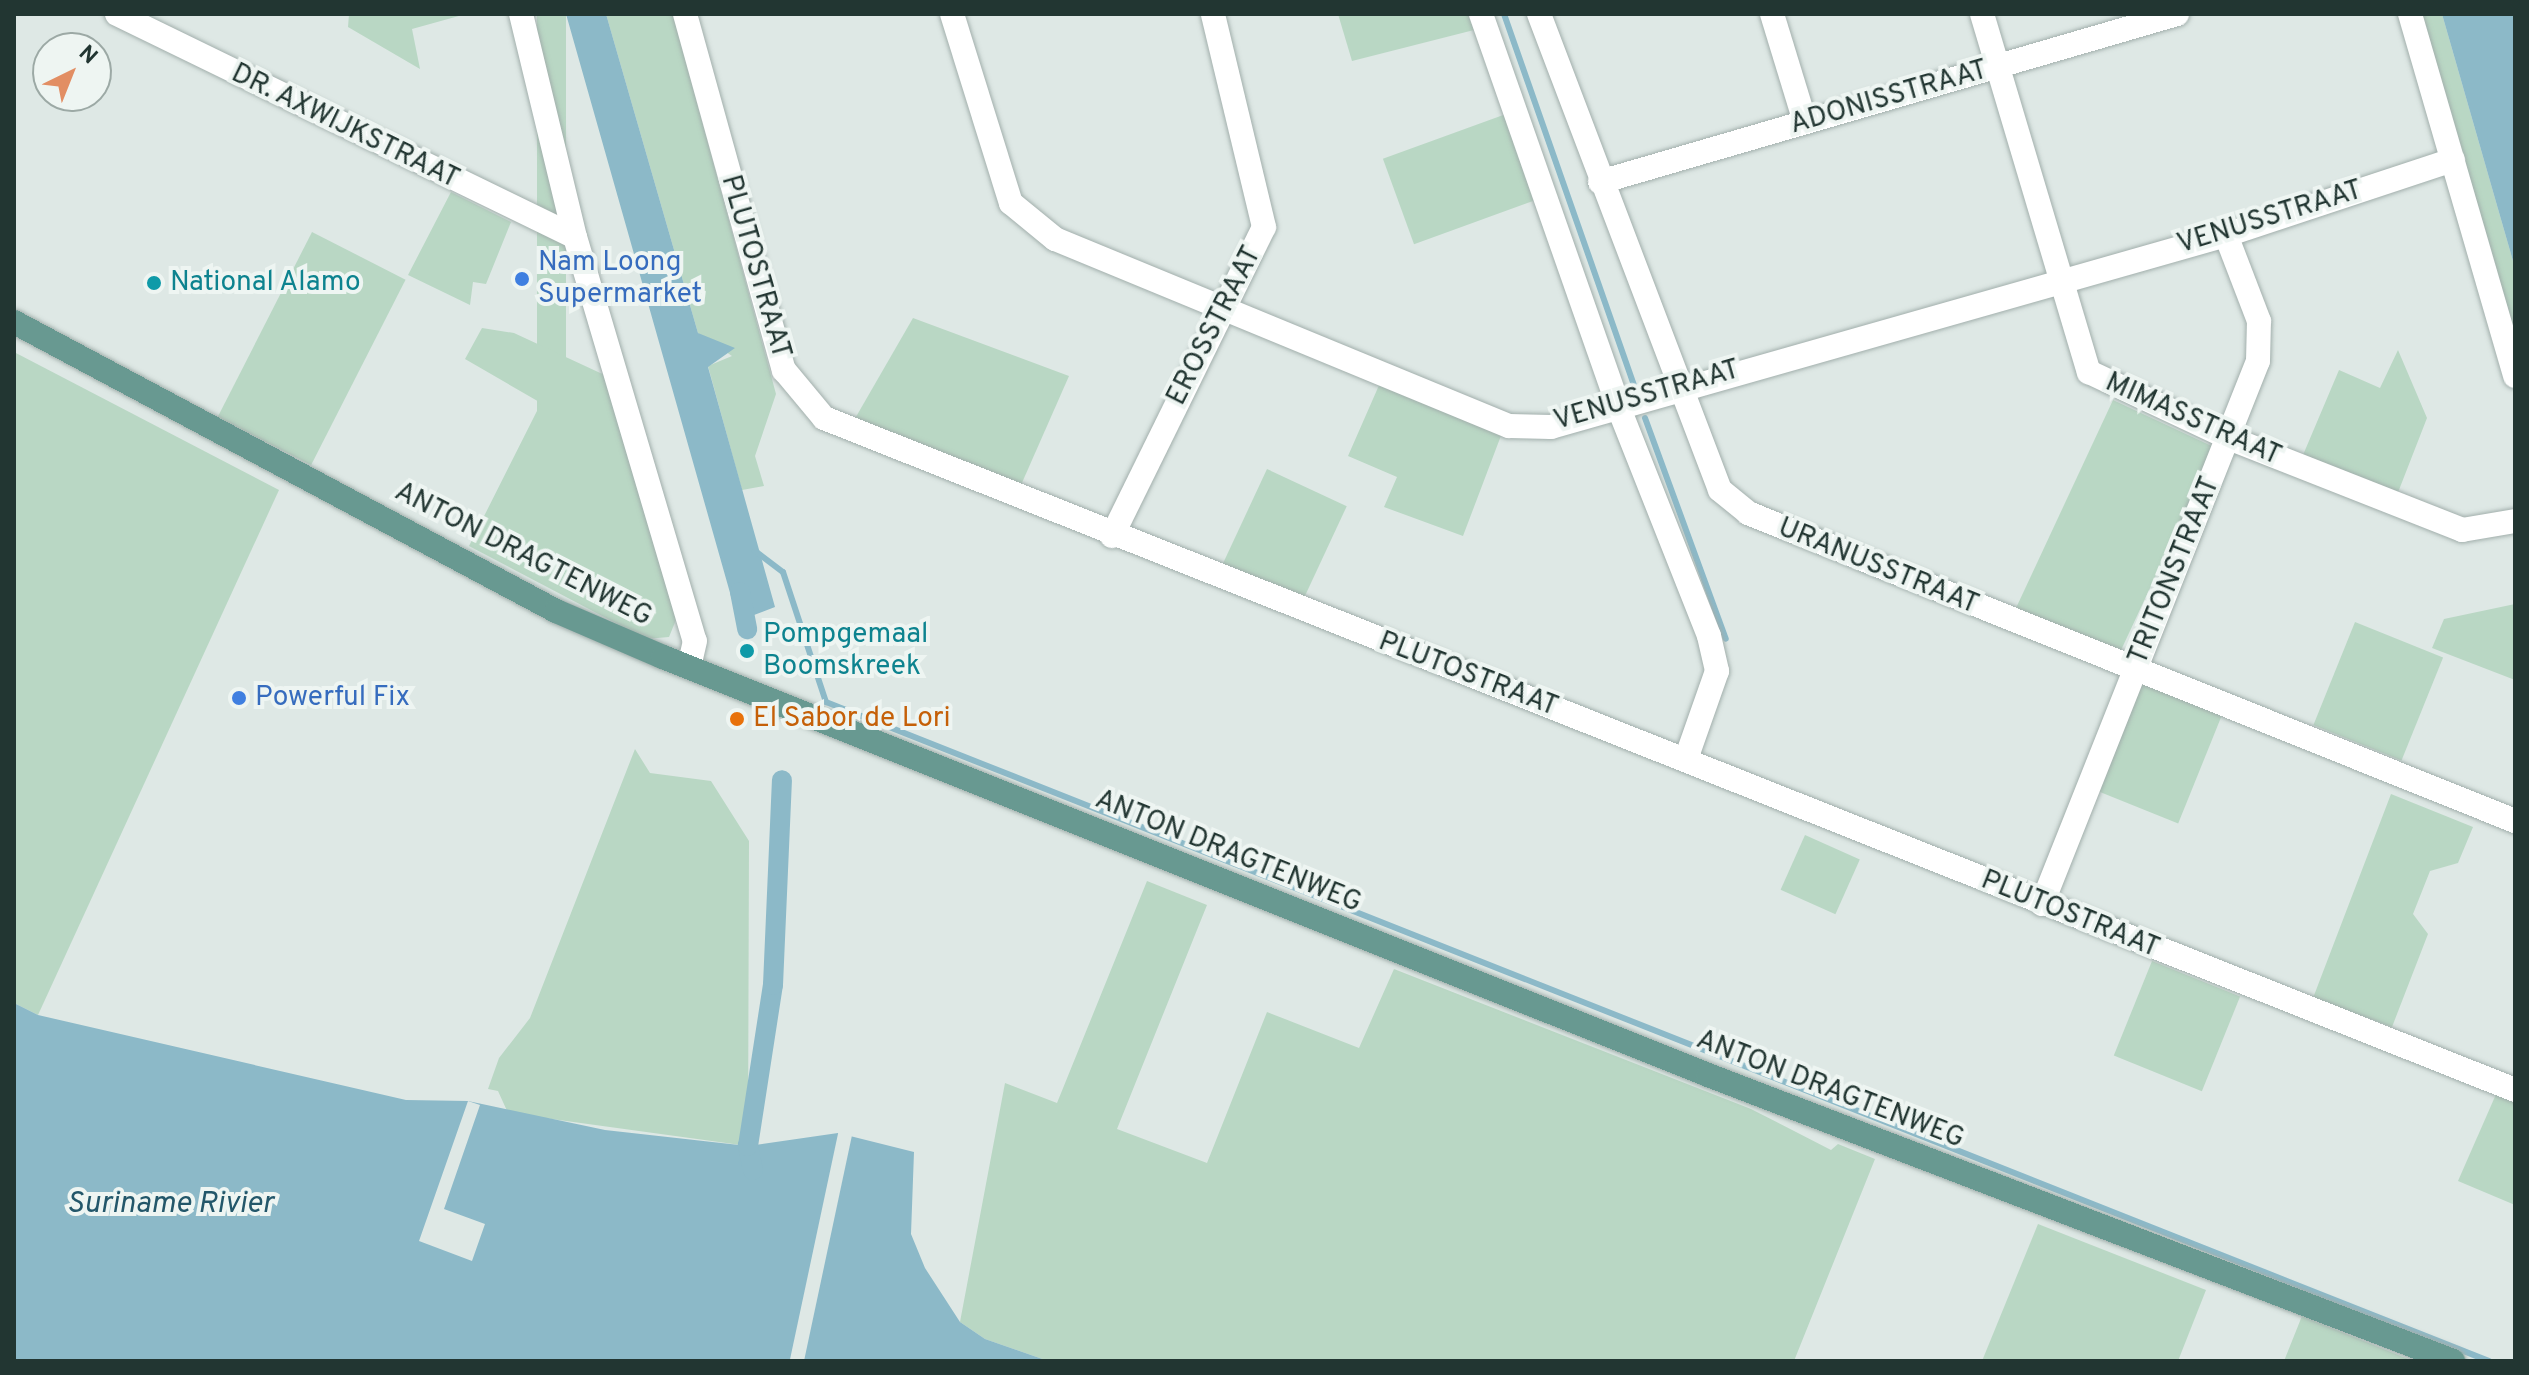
<!DOCTYPE html>
<html>
<head>
<meta charset="utf-8">
<style>
	body { margin:0 }
	#map { position:relative; width:2529px; height:1375px; overflow:hidden; background:#dee8e5; font-family:Overpass,sans-serif }
	div>[style] { position:absolute }
	.green>* { inset:0; background:#b9d7c4; transform-origin:0 0 }
	.water>* { inset:0; background:#8cb9c8 }
	.pier>* { inset:0; background:#dee8e5; transform-origin:0 0 }
	.stream>* { height:6px; margin:-3px; padding:0 3px; transform-origin:3px; border-radius:3px; background:#8cb9c8 }
	.canal>* { height:20px; margin:-10px; padding:0 10px; transform-origin:10px; border-radius:10px; background:#8cb9c8 }
	.roads { filter:drop-shadow(0 0 2px #a2afac) drop-shadow(0 0 2px #a2afac) }
	.minor>* { height:24px; margin:-12px; padding:0 12px; transform-origin:12px; border-radius:12px; background:#fff }
	.major>* { height:24px; margin:-12px; padding:0 12px; transform-origin:12px; border-radius:12px; background:#689991 }
	.dots>* { width:22px; height:22px; translate:-50% -50%; box-sizing:border-box; border:4px solid #eef5f2; border-radius:50% }
	span { translate:-50% -50%; white-space:nowrap; text-align:center; line-height:1.15; -webkit-text-stroke:8px #eef5f2; paint-order:stroke }
	.street-label { font-size:28px; color:#223632 }
	.shop-label { font-size:28px; color:#366cbe }
	.left { translate:0 -50%; text-align:left }
	.culture-label { font-size:28px; color:#0d838f }
	.food-label { font-size:28px; color:#c56008 }
	.water-label { font-size:30px; color:#23576a; font-style:italic }
	.frame { position:absolute; inset:0; border:16px solid #223632; pointer-events:none }
	.north { position:absolute; left:32px; top:32px; width:80px; height:80px; box-sizing:border-box; background:#eef5f2; border:2px solid #9ca9a5; border-radius:50%; rotate:43deg; font-size:22px; font-weight:700; line-height:32px; text-align:center; color:#223632 }
	.north::after { content:''; display:block; margin:auto; width:28px; height:36px; background:#e28e63; clip-path:polygon(50% 0,100% 100%,50% 72%,0 100%) }
</style>
</head>
<body>
<div id="map">
	<div class="green">
		<i style="clip-path:polygon(349px 14px,466px 14px,412px 29px,420px 69px,348px 27px)"></i>
		<i style="left:537px;top:14px;width:29px;height:511px"></i>
		<i style="clip-path:polygon(606px 14px,673px 14px,776px 394px,755px 456px,764px 486px,742px 490px,708px 366px,732px 356px,698px 333px)"></i>
		<i style="clip-path:polygon(1338px 14px,1468px 14px,1474px 30px,1352px 61px)"></i>
		<i style="clip-path:polygon(2421px 14px,2442px 14px,2515px 268px,2515px 334px)"></i>
		<i style="left:1506px;top:114px;width:91px;height:131px;rotate:70deg"></i>
		<i style="clip-path:polygon(451px 192px,511px 222px,486px 284px,473px 282px,470px 305px,408px 275px)"></i>
		<i style="left:312px;top:232px;width:105px;height:208px;rotate:27deg"></i>
		<i style="clip-path:polygon(913px 318px,1069px 376px,1021px 485px,853px 422px)"></i>
		<i style="clip-path:polygon(482px 328px,514px 333px,611px 378px,678px 615px,669px 637px,646px 639px,469px 546px,541px 403px,465px 359px)"></i>
		<i style="clip-path:polygon(2398px 350px,2427px 418px,2397px 495px,2303px 455px,2339px 370px,2380px 388px)"></i>
		<i style="clip-path:polygon(14px 352px,279px 490px,38px 1015px,14px 1003px)"></i>
		<i style="clip-path:polygon(1380px 383px,1502px 433px,1463px 536px,1384px 507px,1397px 477px,1348px 456px)"></i>
		<i style="left:2113px;top:400px;width:113px;height:232px;rotate:25deg"></i>
		<i style="left:1267px;top:469px;width:88px;height:110px;rotate:25deg"></i>
		<i style="clip-path:polygon(2515px 604px,2515px 680px,2432px 648px,2444px 619px)"></i>
		<i style="left:2355px;top:622px;width:95px;height:111px;rotate:22deg"></i>
		<i style="left:2138px;top:680px;width:91px;height:118px;rotate:22deg"></i>
		<i style="clip-path:polygon(635px 749px,650px 773px,711px 781px,749px 841px,748px 1146px,508px 1113px,498px 1091px,488px 1089px,499px 1058px,530px 1018px)"></i>
		<i style="clip-path:polygon(2391px 794px,2473px 827px,2458px 863px,2430px 871px,2413px 914px,2428px 934px,2392px 1027px,2313px 998px)"></i>
		<i style="left:1805px;top:835px;width:60px;height:60px;rotate:24deg"></i>
		<i style="clip-path:polygon(1147px 881px,1207px 905px,1117px 1129px,1207px 1163px,1267px 1012px,1359px 1048px,1394px 969px,1751px 1109px,1831px 1150px,1838px 1144px,1875px 1159px,1794px 1361px,1048px 1361px,985px 1339px,960px 1322px,1005px 1083px,1057px 1103px)"></i>
		<i style="left:2152px;top:961px;width:95px;height:102px;rotate:22deg"></i>
		<i style="clip-path:polygon(2497px 1092px,2515px 1100px,2515px 1205px,2458px 1181px)"></i>
		<i style="clip-path:polygon(2038px 1224px,2206px 1290px,2178px 1361px,1982px 1361px)"></i>
		<i style="clip-path:polygon(2302px 1316px,2413px 1361px,2284px 1361px)"></i>
	</div>
	<div class="water">
		<i style="clip-path:polygon(566px 14px,606px 14px,698px 333px,735px 348px,708px 367px,775px 607px,738px 621px)"></i>
		<i style="clip-path:polygon(2442px 14px,2515px 14px,2515px 268px)"></i>
		<i style="clip-path:polygon(14px 1003px,38px 1015px,406px 1100px,468px 1101px,605px 1130px,748px 1146px,838px 1133px,914px 1152px,911px 1234px,925px 1268px,960px 1322px,985px 1339px,1048px 1361px,14px 1361px)"></i>
	</div>
	<div class="pier">
		<i style="clip-path:polygon(468px 1101px,480px 1105px,444px 1209px,485px 1224px,472px 1261px,419px 1241px)"></i>
		<i style="left:839px;top:1129px;width:14px;height:237px;rotate:12deg"></i>
	</div>
	<div class="stream">
		<i style="left:1504px;top:14px;width:396px;rotate:70.7deg"></i>
		<i style="left:1645px;top:418px;width:235px;rotate:69.9deg"></i>
		<i style="left:755px;top:551px;width:35px;rotate:37deg"></i>
		<i style="left:783px;top:572px;width:137px;rotate:71.7deg"></i>
		<i style="left:826px;top:702px;width:1789px;rotate:21.62deg"></i>
	</div>
	<div class="canal">
		<i style="left:740px;top:592px;width:38px;rotate:79deg"></i>
		<i style="left:753px;top:1170px;width:25px;rotate:-102deg"></i>
		<i style="left:748px;top:1146px;width:163px;rotate:-81.2deg"></i>
		<i style="left:773px;top:985px;width:205px;rotate:-87.5deg"></i>
	</div>
	<div class="roads">
		<div class="minor">
			<i style="left:117px;top:14px;width:509px;rotate:25.96deg"></i>
			<i style="left:521px;top:14px;width:229px;rotate:76.4deg"></i>
			<i style="left:575px;top:237px;width:421px;rotate:73.5deg"></i>
			<i style="left:695px;top:641px;width:26px;rotate:103deg"></i>
			<i style="left:685px;top:14px;width:370px;rotate:74.5deg"></i>
			<i style="left:784px;top:370px;width:62px;rotate:50.2deg"></i>
			<i style="left:824px;top:418px;width:1820px;rotate:21.67deg"></i>
			<i style="left:952px;top:14px;width:198px;rotate:72.7deg"></i>
			<i style="left:1011px;top:203px;width:57px;rotate:39.3deg"></i>
			<i style="left:1055px;top:239px;width:491px;rotate:22.4deg"></i>
			<i style="left:1509px;top:426px;width:42px;rotate:1.4deg"></i>
			<i style="left:1551px;top:427px;width:702px;rotate:-15.88deg"></i>
			<i style="left:2226px;top:235px;width:239px;rotate:-18.3deg"></i>
			<i style="left:1481px;top:14px;width:415px;rotate:70.7deg"></i>
			<i style="left:1618px;top:406px;width:247px;rotate:68.4deg"></i>
			<i style="left:1709px;top:636px;width:36px;rotate:77deg"></i>
			<i style="left:1717px;top:671px;width:93px;rotate:109.4deg"></i>
			<i style="left:1539px;top:14px;width:509px;rotate:69.18deg"></i>
			<i style="left:1720px;top:490px;width:36px;rotate:39deg"></i>
			<i style="left:1748px;top:513px;width:827px;rotate:21.88deg"></i>
			<i style="left:1772px;top:14px;width:113px;rotate:73deg"></i>
			<i style="left:1982px;top:14px;width:374px;rotate:73.4deg"></i>
			<i style="left:2089px;top:372px;width:155px;rotate:25.2deg"></i>
			<i style="left:2229px;top:438px;width:251px;rotate:21.5deg"></i>
			<i style="left:2462px;top:530px;width:54px;rotate:-9.6deg"></i>
			<i style="left:2410px;top:14px;width:377px;rotate:73.8deg"></i>
			<i style="left:1600px;top:182px;width:601px;rotate:-16.23deg"></i>
			<i style="left:1112px;top:536px;width:344px;rotate:-63.8deg"></i>
			<i style="left:1264px;top:227px;width:219px;rotate:-103.5deg"></i>
			<i style="left:2042px;top:904px;width:584px;rotate:-68.31deg"></i>
			<i style="left:2258px;top:361px;width:40px;rotate:-88.6deg"></i>
			<i style="left:2259px;top:321px;width:92px;rotate:-111deg"></i>
		</div>
		<div class="major">
			<i style="left:14px;top:322px;width:614px;rotate:28.07deg"></i>
			<i style="left:556px;top:611px;width:116px;rotate:23.3deg"></i>
			<i style="left:663px;top:657px;width:1125px;rotate:21.8deg"></i>
			<i style="left:1708px;top:1075px;width:798px;rotate:21deg"></i>
		</div>
	</div>
	<div class="dots">
		<i style="left:522px;top:279px;background:#3f7fe0"></i>
		<i style="left:154px;top:283px;background:#0f9aa8"></i>
		<i style="left:747px;top:651px;background:#0f9aa8"></i>
		<i style="left:239px;top:698px;background:#3f7fe0"></i>
		<i style="left:737px;top:719px;background:#e8710a"></i>
	</div>
	<div class="street-label">
		<span style="left:1889px;top:98px;rotate:-16deg">ADONISSTRAAT</span>
		<span style="left:345px;top:127px;rotate:26deg">DR. AXWIJKSTRAAT</span>
		<span style="left:2270px;top:218px;rotate:-17deg">VENUSSTRAAT</span>
		<span style="left:755px;top:267px;rotate:74deg">PLUTOSTRAAT</span>
		<span style="left:1215px;top:326px;rotate:-63deg">EROSSTRAAT</span>
		<span style="left:1647px;top:396px;rotate:-16deg">VENUSSTRAAT</span>
		<span style="left:2193px;top:420px;rotate:24deg">MIMASSTRAAT</span>
		<span style="left:523px;top:555px;rotate:27deg">ANTON DRAGTENWEG</span>
		<span style="left:1878px;top:567px;rotate:22deg">URANUSSTRAAT</span>
		<span style="left:2175px;top:571px;rotate:-68deg">TRITONSTRAAT</span>
		<span style="left:1468px;top:675px;rotate:21deg">PLUTOSTRAAT</span>
		<span style="left:1228px;top:852px;rotate:22deg">ANTON DRAGTENWEG</span>
		<span style="left:2070px;top:915px;rotate:22deg">PLUTOSTRAAT</span>
		<span style="left:1830px;top:1090px;rotate:21deg">ANTON DRAGTENWEG</span>
	</div>
	<div class="shop-label">
		<span class="left" style="left:538px;top:279px">Nam Loong<br>Supermarket</span>
		<span class="left" style="left:255px;top:698px">Powerful Fix</span>
	</div>
	<div class="culture-label">
		<span class="left" style="left:170px;top:283px">National Alamo</span>
		<span class="left" style="left:763px;top:651px">Pompgemaal<br>Boomskreek</span>
	</div>
	<div class="food-label">
		<span class="left" style="left:753px;top:719px">El Sabor de Lori</span>
	</div>
	<div class="water-label">
		<span style="left:170px;top:1205px">Suriname Rivier</span>
	</div>
	<div class="frame"></div>
	<div class="north">N</div>
</div>
</body>
</html>
